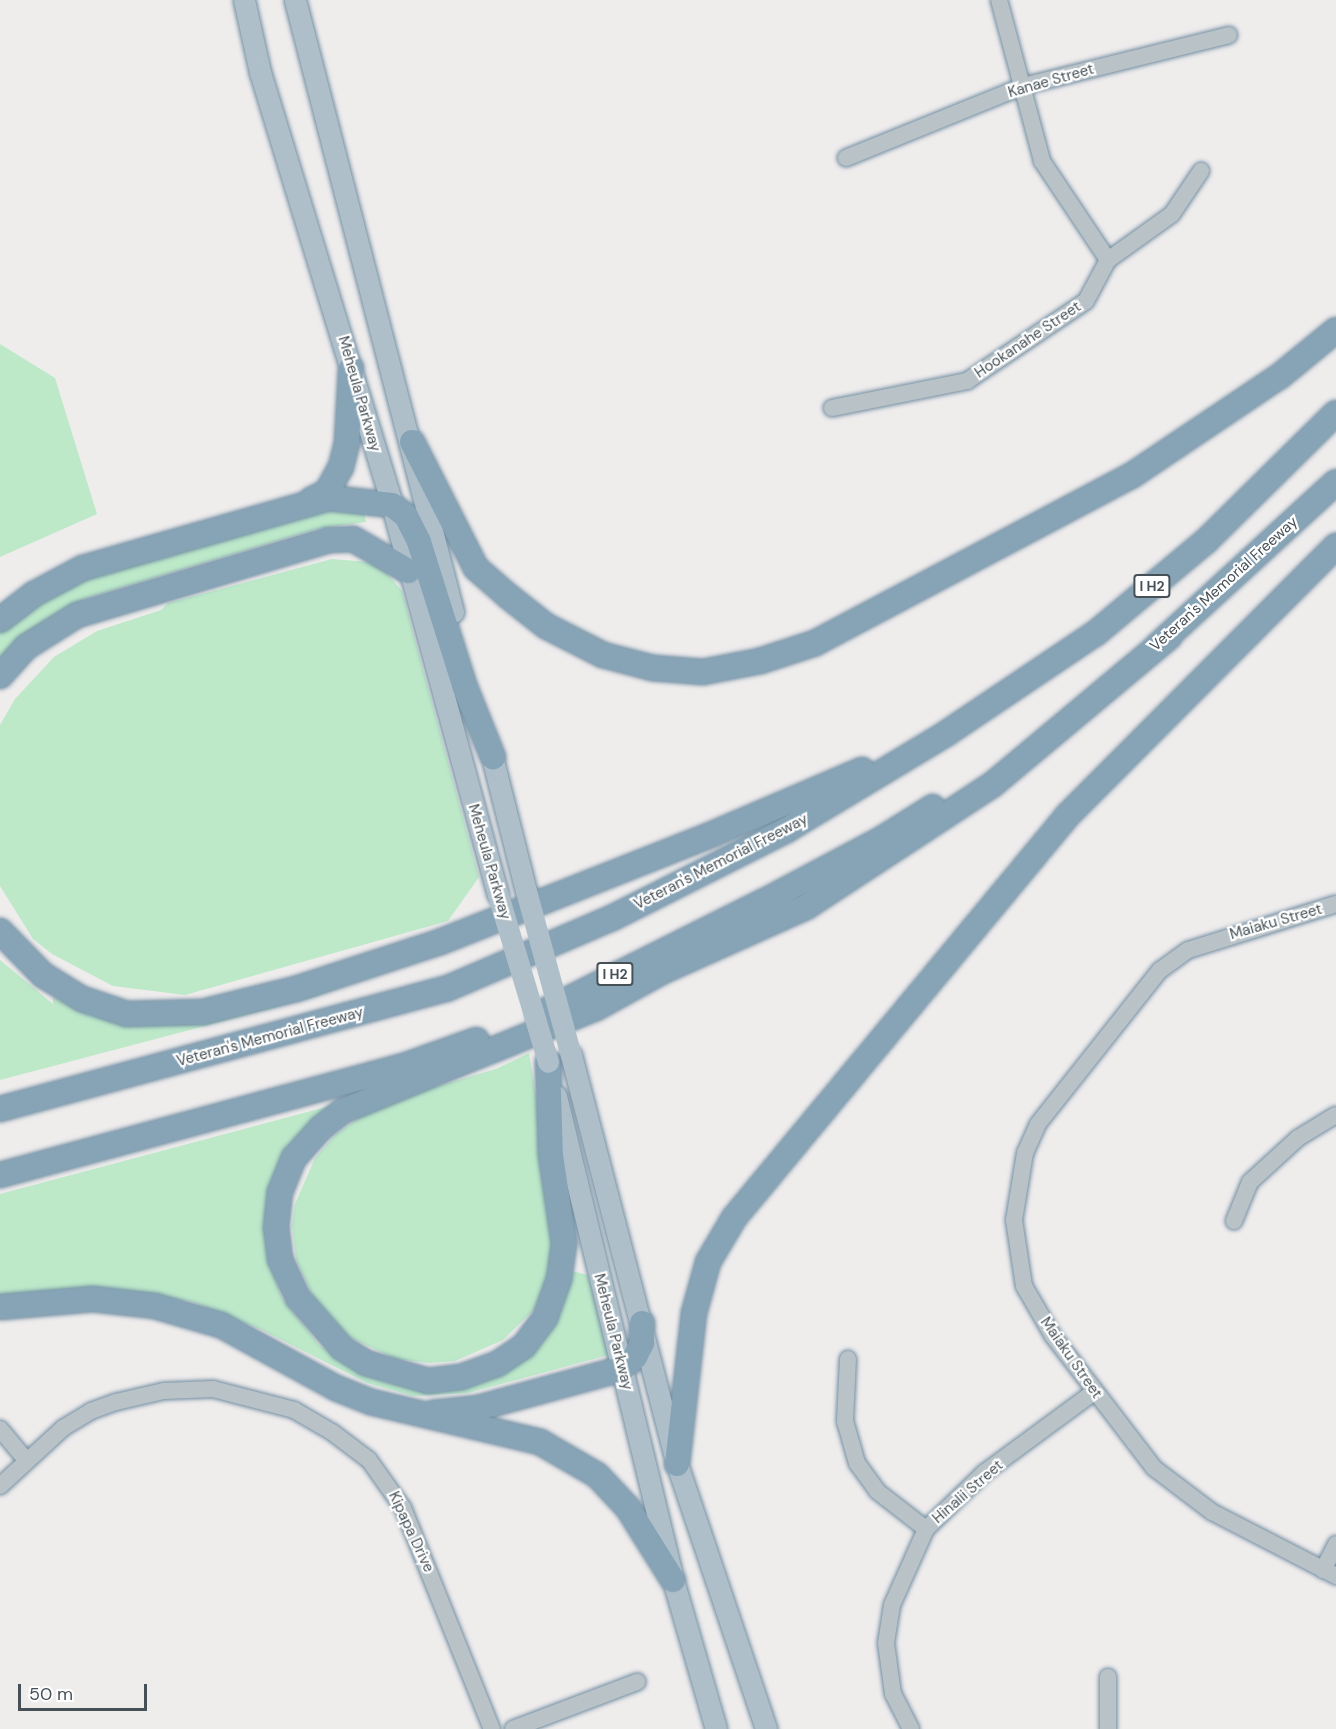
<!DOCTYPE html>
<html>
<head>
<meta charset="utf-8">
<style>
	body { margin:0 }
	#map { position:relative; width:1336px; height:1729px; overflow:hidden; background:#efecec; font-family:"DM Sans",sans-serif }
	div>[style] { position:absolute }
	.green>* { inset:0; background:#bde9c9 }
	.roads { filter:drop-shadow(0 0 2px #738fa3) drop-shadow(0 0 2px #738fa3) }
	.minor>* { height:16px; margin:-8px; padding:0 8px; transform-origin:8px; border-radius:8px; background:#b8c2c7 }
	.major>* { height:21px; margin:-10.5px; padding:0 10.5px; transform-origin:10.5px; border-radius:10.5px; background:#aebfc9 }
	.highway>* { height:24px; margin:-12px; padding:0 12px; transform-origin:12px; border-radius:12px; background:#87a4b7 }
	.major-bridge>* { height:21px; margin:-10.5px; padding:0 10.5px; transform-origin:10.5px; border-radius:10.5px; background:#aebfc9 }
	span { translate:-50% -50%; white-space:nowrap; text-align:center; line-height:1.15; -webkit-text-stroke:4.5px #fff; paint-order:stroke }
	.shield-label span { padding:2px 4px; background:#fff; border:2px solid; border-radius:4px; -webkit-text-stroke-width:0 }
	.shield-label { font-size:14px; color:#465157; font-weight:700 }
	.street-label { font-size:15px; color:#465157 }
	.scale { position:absolute; left:18px; top:1684px; width:129px; height:27px; box-sizing:border-box; border:3px solid #465157; border-top:0; padding-left:8px; font-size:18px; line-height:21px; white-space:nowrap; color:#465157; -webkit-text-stroke:4px #fff; paint-order:stroke }
</style>
</head>
<body>
<div id="map">
	<div class="green">
		<i style="clip-path:polygon(0 344px,55px 378px,97px 514px,0 557px)"></i>
		<i style="clip-path:polygon(325px 506px,363px 507px,366px 522px,317px 529px,90px 597px,71px 606px,0 663px,0 631px,64px 585px)"></i>
		<i style="clip-path:polygon(332px 559px,368px 562px,385px 571px,402px 591px,479px 877px,448px 921px,185px 995px,113px 986px,52px 954px,33px 939px,0 886px,0 725px,15px 699px,54px 657px,97px 631px,161px 610px,168px 603px)"></i>
		<i style="clip-path:polygon(0 960px,53px 1004px,53px 997px,92px 1016px,138px 1026px,206px 1019px,358px 980px,315px 997px,0 1080px)"></i>
		<i style="clip-path:polygon(529px 1053px,558px 1227px,545px 1299px,503px 1340px,455px 1361px,430px 1363px,396px 1359px,349px 1337px,313px 1297px,296px 1259px,292px 1225px,295px 1204px,315px 1158px,336px 1134px,361px 1116px,424px 1090px,496px 1069px)"></i>
		<i style="clip-path:polygon(337px 1104px,299px 1137px,270px 1262px,282px 1298px,319px 1345px,363px 1373px,393px 1384px,451px 1389px,473px 1386px,499px 1375px,572px 1271px,588px 1275px,608px 1355px,468px 1393px,413px 1396px,367px 1383px,262px 1330px,193px 1302px,117px 1290px,0 1298px,0 1194px)"></i>
	</div>
	<div class="roads">
		<div class="minor">
			<i style="left:999px;top:0;width:167px;rotate:75deg"></i>
			<i style="left:1042px;top:161px;width:119px;rotate:56.3deg"></i>
			<i style="left:846px;top:158px;width:191px;rotate:-22.1deg"></i>
			<i style="left:1023px;top:86px;width:212px;rotate:-13.9deg"></i>
			<i style="left:832px;top:408px;width:138px;rotate:-11.3deg"></i>
			<i style="left:967px;top:381px;width:143px;rotate:-33.9deg"></i>
			<i style="left:1086px;top:301px;width:47px;rotate:-61.8deg"></i>
			<i style="left:1108px;top:260px;width:79px;rotate:-35.7deg"></i>
			<i style="left:1172px;top:214px;width:52px;rotate:-56deg"></i>
			<i style="left:1336px;top:904px;width:155px;rotate:162.7deg"></i>
			<i style="left:1188px;top:950px;width:34px;rotate:144deg"></i>
			<i style="left:1160px;top:970px;width:196px;rotate:128.4deg"></i>
			<i style="left:1038px;top:1124px;width:32px;rotate:114deg"></i>
			<i style="left:1025px;top:1153px;width:68px;rotate:99.3deg"></i>
			<i style="left:1014px;top:1220px;width:67px;rotate:81.4deg"></i>
			<i style="left:1024px;top:1286px;width:58px;rotate:59.9deg"></i>
			<i style="left:1053px;top:1336px;width:166px;rotate:52.6deg"></i>
			<i style="left:1154px;top:1468px;width:73px;rotate:37.2deg"></i>
			<i style="left:1212px;top:1512px;width:140px;rotate:27.3deg"></i>
			<i style="left:1234px;top:1221px;width:42px;rotate:-67.7deg"></i>
			<i style="left:1250px;top:1182px;width:65px;rotate:-42.5deg"></i>
			<i style="left:1298px;top:1138px;width:44px;rotate:-31.2deg"></i>
			<i style="left:848px;top:1359px;width:62px;rotate:92.8deg"></i>
			<i style="left:845px;top:1421px;width:44px;rotate:74.1deg"></i>
			<i style="left:857px;top:1463px;width:34px;rotate:54deg"></i>
			<i style="left:877px;top:1491px;width:62px;rotate:37.8deg"></i>
			<i style="left:0;top:1429px;width:40px;rotate:50deg"></i>
			<i style="left:0;top:1486px;width:86px;rotate:-42.6deg"></i>
			<i style="left:63px;top:1428px;width:33px;rotate:-31deg"></i>
			<i style="left:91px;top:1411px;width:27px;rotate:-20deg"></i>
			<i style="left:116px;top:1402px;width:49px;rotate:-12.9deg"></i>
			<i style="left:164px;top:1391px;width:49px;rotate:-2.3deg"></i>
			<i style="left:213px;top:1389px;width:84px;rotate:14.5deg"></i>
			<i style="left:294px;top:1410px;width:44px;rotate:30.1deg"></i>
			<i style="left:332px;top:1432px;width:46px;rotate:37.1deg"></i>
			<i style="left:369px;top:1460px;width:59px;rotate:54.7deg"></i>
			<i style="left:403px;top:1508px;width:238px;rotate:68.1deg"></i>
			<i style="left:1323px;top:1570px;width:29px;rotate:-63deg"></i>
			<i style="left:1108px;top:1677px;width:52px;rotate:90deg"></i>
			<i style="left:513px;top:1729px;width:133px;rotate:-20.8deg"></i>
			<i style="left:911px;top:1729px;width:39px;rotate:-117deg"></i>
			<i style="left:893px;top:1694px;width:51px;rotate:-97.8deg"></i>
			<i style="left:886px;top:1643px;width:38px;rotate:-81deg"></i>
			<i style="left:892px;top:1605px;width:83px;rotate:-65.9deg"></i>
			<i style="left:926px;top:1529px;width:81px;rotate:-44deg"></i>
			<i style="left:984px;top:1473px;width:137px;rotate:-36.4deg"></i>
		</div>
		<div class="major">
			<i style="left:244px;top:0;width:74px;rotate:77.5deg"></i>
			<i style="left:260px;top:72px;width:453px;rotate:73deg"></i>
			<i style="left:392px;top:505px;width:404px;rotate:74.8deg"></i>
			<i style="left:295px;top:0;width:632px;rotate:75.52deg"></i>
			<i style="left:488px;top:741px;width:155px;rotate:75.8deg"></i>
			<i style="left:571px;top:1055px;width:423px;rotate:75.5deg"></i>
			<i style="left:677px;top:1464px;width:280px;rotate:71.4deg"></i>
			<i style="left:556px;top:1096px;width:498px;rotate:76.4deg"></i>
			<i style="left:673px;top:1580px;width:155px;rotate:73.9deg"></i>
		</div>
		<div class="highway">
			<i style="left:412px;top:442px;width:141px;rotate:63.1deg"></i>
			<i style="left:476px;top:568px;width:43px;rotate:41.2deg"></i>
			<i style="left:508px;top:596px;width:48px;rotate:38.3deg"></i>
			<i style="left:546px;top:626px;width:64px;rotate:27deg"></i>
			<i style="left:603px;top:655px;width:52px;rotate:14.6deg"></i>
			<i style="left:653px;top:668px;width:50px;rotate:4.6deg"></i>
			<i style="left:703px;top:672px;width:58px;rotate:-10.9deg"></i>
			<i style="left:760px;top:661px;width:58px;rotate:-18.1deg"></i>
			<i style="left:815px;top:643px;width:357px;rotate:-27.9deg"></i>
			<i style="left:1131px;top:476px;width:179px;rotate:-33.9deg"></i>
			<i style="left:1280px;top:376px;width:72px;rotate:-39.4deg"></i>
			<i style="left:311px;top:500px;width:18px;rotate:-27deg"></i>
			<i style="left:327px;top:492px;width:29px;rotate:-61deg"></i>
			<i style="left:341px;top:467px;width:25px;rotate:-76deg"></i>
			<i style="left:347px;top:443px;width:75px;rotate:-86.9deg"></i>
			<i style="left:0;top:620px;width:43px;rotate:-37.4deg"></i>
			<i style="left:34px;top:594px;width:55px;rotate:-28deg"></i>
			<i style="left:83px;top:568px;width:255px;rotate:-15.9deg"></i>
			<i style="left:328px;top:498px;width:64px;rotate:6.2deg"></i>
			<i style="left:392px;top:505px;width:18px;rotate:38deg"></i>
			<i style="left:406px;top:516px;width:29px;rotate:63deg"></i>
			<i style="left:419px;top:542px;width:150px;rotate:72.5deg"></i>
			<i style="left:464px;top:685px;width:78px;rotate:68.1deg"></i>
			<i style="left:1156px;top:647px;width:244px;rotate:-42.5deg"></i>
			<i style="left:0;top:676px;width:39px;rotate:-48deg"></i>
			<i style="left:26px;top:647px;width:60px;rotate:-32.1deg"></i>
			<i style="left:77px;top:615px;width:262px;rotate:-16.6deg"></i>
			<i style="left:328px;top:540px;width:25px;rotate:-2deg"></i>
			<i style="left:353px;top:539px;width:64px;rotate:30.2deg"></i>
			<i style="left:0;top:931px;width:62px;rotate:45.7deg"></i>
			<i style="left:43px;top:975px;width:46px;rotate:31.6deg"></i>
			<i style="left:82px;top:999px;width:47px;rotate:18.4deg"></i>
			<i style="left:127px;top:1014px;width:76px;rotate:-1.5deg"></i>
			<i style="left:203px;top:1012px;width:96px;rotate:-13.9deg"></i>
			<i style="left:296px;top:989px;width:151px;rotate:-18.1deg"></i>
			<i style="left:440px;top:942px;width:296px;rotate:-21.6deg"></i>
			<i style="left:715px;top:833px;width:160px;rotate:-23.2deg"></i>
			<i style="left:539px;top:1014px;width:250px;rotate:-26.6deg"></i>
			<i style="left:763px;top:902px;width:135px;rotate:-27.9deg"></i>
			<i style="left:882px;top:839px;width:60px;rotate:-32.1deg"></i>
			<i style="left:548px;top:1062px;width:93px;rotate:88.2deg"></i>
			<i style="left:551px;top:1155px;width:90px;rotate:81.7deg"></i>
			<i style="left:564px;top:1244px;width:35px;rotate:98deg"></i>
			<i style="left:559px;top:1279px;width:41px;rotate:109.7deg"></i>
			<i style="left:545px;top:1318px;width:35px;rotate:127deg"></i>
			<i style="left:524px;top:1346px;width:32px;rotate:146deg"></i>
			<i style="left:497px;top:1364px;width:38px;rotate:160deg"></i>
			<i style="left:461px;top:1377px;width:33px;rotate:173deg"></i>
			<i style="left:428px;top:1381px;width:65px;rotate:-163.8deg"></i>
			<i style="left:366px;top:1363px;width:28px;rotate:-148deg"></i>
			<i style="left:342px;top:1348px;width:67px;rotate:-131.3deg"></i>
			<i style="left:298px;top:1298px;width:43px;rotate:-114.8deg"></i>
			<i style="left:280px;top:1259px;width:31px;rotate:-97deg"></i>
			<i style="left:276px;top:1228px;width:36px;rotate:-84deg"></i>
			<i style="left:280px;top:1192px;width:37px;rotate:-68deg"></i>
			<i style="left:294px;top:1158px;width:40px;rotate:-48deg"></i>
			<i style="left:321px;top:1128px;width:28px;rotate:-38deg"></i>
			<i style="left:343px;top:1111px;width:273px;rotate:-22.2deg"></i>
			<i style="left:596px;top:1008px;width:77px;rotate:-28.9deg"></i>
			<i style="left:663px;top:971px;width:157px;rotate:-24.1deg"></i>
			<i style="left:806px;top:907px;width:222px;rotate:-33.3deg"></i>
			<i style="left:992px;top:785px;width:231px;rotate:-39.9deg"></i>
			<i style="left:0;top:1109px;width:462px;rotate:-15.1deg"></i>
			<i style="left:446px;top:989px;width:181px;rotate:-23.2deg"></i>
			<i style="left:612px;top:918px;width:197px;rotate:-26.8deg"></i>
			<i style="left:788px;top:829px;width:186px;rotate:-31.1deg"></i>
			<i style="left:947px;top:733px;width:179px;rotate:-33.9deg"></i>
			<i style="left:1096px;top:633px;width:143px;rotate:-39.9deg"></i>
			<i style="left:1206px;top:541px;width:182px;rotate:-44.6deg"></i>
			<i style="left:0;top:1175px;width:418px;rotate:-15.1deg"></i>
			<i style="left:404px;top:1066px;width:77px;rotate:-19.6deg"></i>
			<i style="left:0;top:1307px;width:93px;rotate:-4.9deg"></i>
			<i style="left:93px;top:1299px;width:62px;rotate:6.4deg"></i>
			<i style="left:155px;top:1306px;width:69px;rotate:16.1deg"></i>
			<i style="left:221px;top:1325px;width:131px;rotate:28.7deg"></i>
			<i style="left:336px;top:1388px;width:38px;rotate:22deg"></i>
			<i style="left:371px;top:1402px;width:174px;rotate:13.3deg"></i>
			<i style="left:540px;top:1442px;width:66px;rotate:30.1deg"></i>
			<i style="left:597px;top:1475px;width:45px;rotate:46.8deg"></i>
			<i style="left:628px;top:1508px;width:85px;rotate:58deg"></i>
			<i style="left:433px;top:1413px;width:45px;rotate:-6.3deg"></i>
			<i style="left:478px;top:1408px;width:149px;rotate:-15.2deg"></i>
			<i style="left:622px;top:1369px;width:18px;rotate:-43deg"></i>
			<i style="left:635px;top:1357px;width:16px;rotate:-63deg"></i>
			<i style="left:642px;top:1343px;width:20px;rotate:-90deg"></i>
			<i style="left:677px;top:1464px;width:152px;rotate:-83.6deg"></i>
			<i style="left:694px;top:1313px;width:53px;rotate:-74.6deg"></i>
			<i style="left:708px;top:1262px;width:51px;rotate:-59.4deg"></i>
			<i style="left:734px;top:1218px;width:523px;rotate:-50.35deg"></i>
			<i style="left:1068px;top:815px;width:380px;rotate:-45.1deg"></i>
		</div>
	</div>
	<div class="major-bridge">
		<i style="left:526px;top:891px;width:170px;rotate:74.7deg"></i>
		<i style="left:498px;top:895px;width:174px;rotate:73.3deg"></i>
	</div>
	<div class="shield-label">
		<span style="left:1152px;top:586px">I H2</span>
		<span style="left:615px;top:974px">I H2</span>
	</div>
	<div class="street-label">
		<span style="left:1051px;top:81px;rotate:-16deg">Kanae Street</span>
		<span style="left:1028px;top:340px;rotate:-34deg">Hookanahe Street</span>
		<span style="left:359px;top:394px;rotate:74deg">Meheula Parkway</span>
		<span style="left:1224px;top:584px;rotate:-42deg">Veteran's Memorial Freeway</span>
		<span style="left:489px;top:862px;rotate:74deg">Meheula Parkway</span>
		<span style="left:721px;top:862px;rotate:-27deg">Veteran's Memorial Freeway</span>
		<span style="left:1276px;top:922px;rotate:-16deg">Maiaku Street</span>
		<span style="left:270px;top:1037px;rotate:-15deg">Veteran's Memorial Freeway</span>
		<span style="left:613px;top:1332px;rotate:76deg">Meheula Parkway</span>
		<span style="left:1071px;top:1358px;rotate:55deg">Maiaku Street</span>
		<span style="left:968px;top:1492px;rotate:-41deg">Hinalii Street</span>
		<span style="left:411px;top:1532px;rotate:65deg">Kipapa Drive</span>
	</div>
	<div class="scale">50 m</div>
</div>
</body>
</html>
